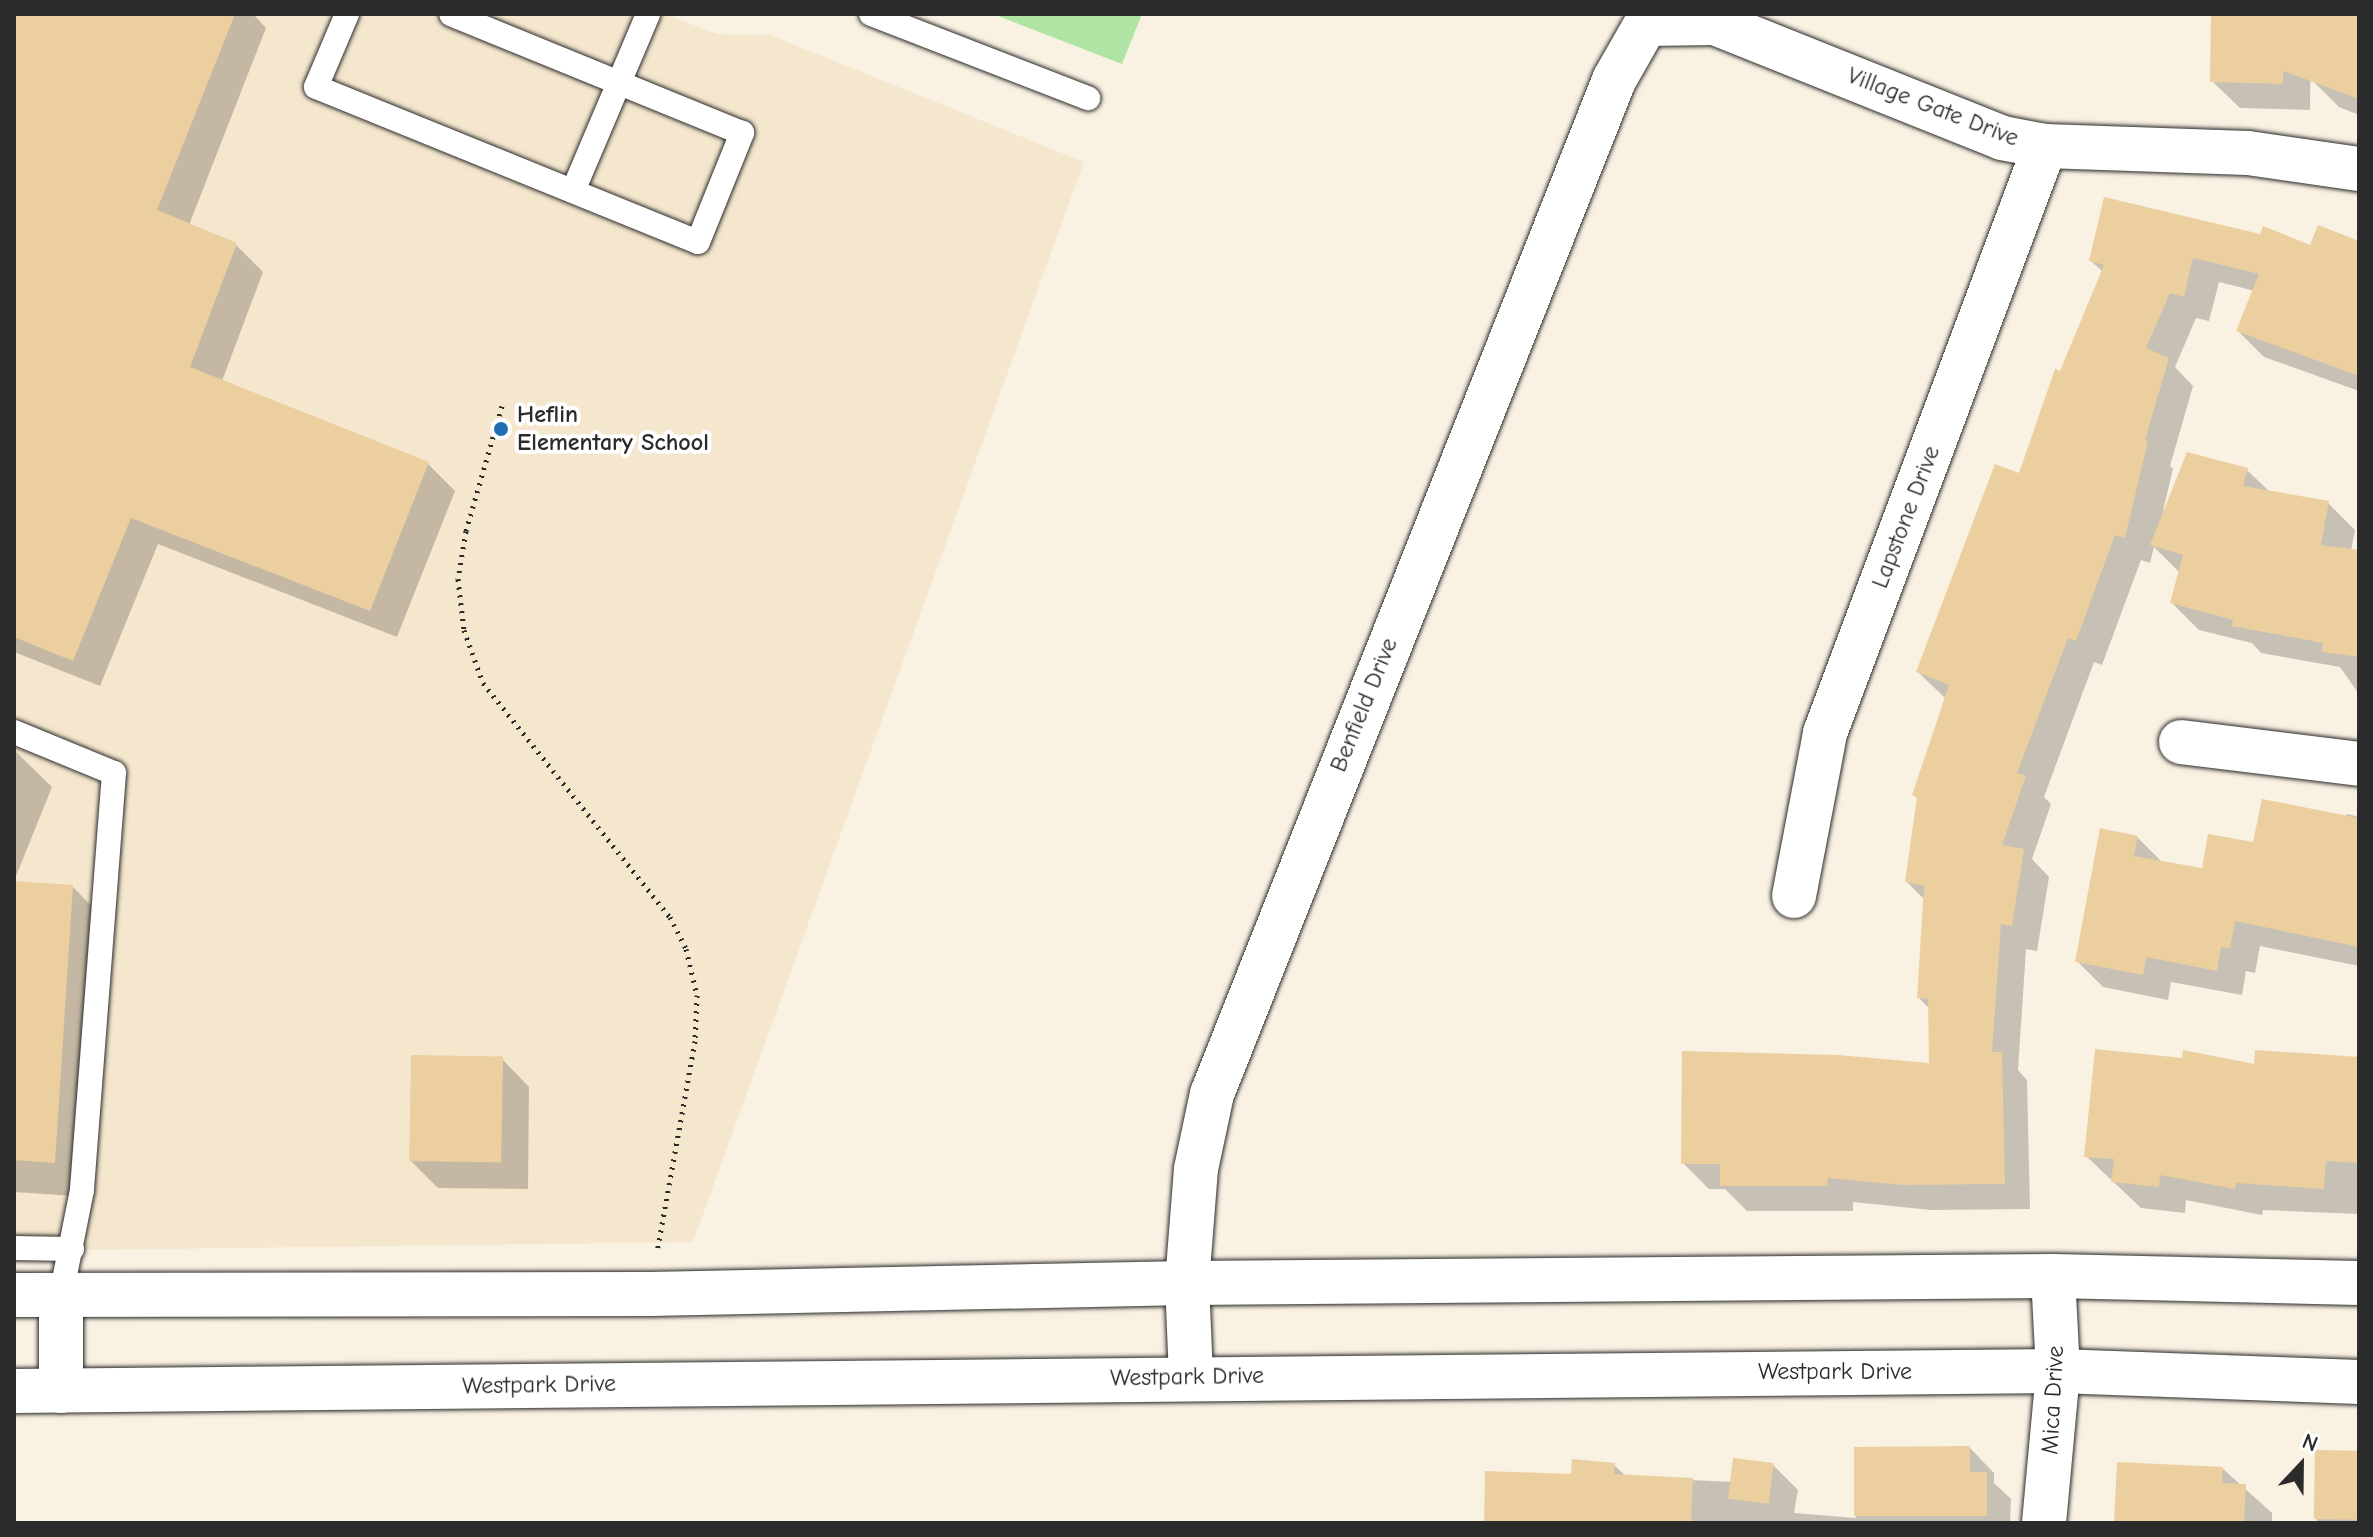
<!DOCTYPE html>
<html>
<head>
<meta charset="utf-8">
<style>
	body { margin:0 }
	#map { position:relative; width:2373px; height:1537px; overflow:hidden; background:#f9f1e2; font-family:"Comic Neue",sans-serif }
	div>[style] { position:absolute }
	.built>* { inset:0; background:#f5e7ce }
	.green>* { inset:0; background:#b0e4a5 }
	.shadow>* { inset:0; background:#0003; transform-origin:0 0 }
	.building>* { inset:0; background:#ebcf9f; transform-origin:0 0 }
	.path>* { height:5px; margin-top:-2.5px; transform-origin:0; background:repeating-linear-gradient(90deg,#2b2b2b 0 2px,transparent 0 8px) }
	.roads { filter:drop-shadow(0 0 2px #2b2b2b) drop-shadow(0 0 2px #2b2b2b) }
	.service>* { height:24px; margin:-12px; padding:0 12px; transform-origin:12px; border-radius:12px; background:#fff }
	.minor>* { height:44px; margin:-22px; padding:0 22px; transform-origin:22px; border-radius:22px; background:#fff }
	.secondary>* { height:44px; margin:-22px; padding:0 22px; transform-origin:22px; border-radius:22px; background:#fff }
	.dots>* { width:22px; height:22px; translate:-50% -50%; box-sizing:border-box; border:4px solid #fff; border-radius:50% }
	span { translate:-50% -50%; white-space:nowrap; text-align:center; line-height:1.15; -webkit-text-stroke:8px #fff; paint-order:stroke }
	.street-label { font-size:24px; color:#2b2b2b }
	.poi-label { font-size:24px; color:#2b2b2b; font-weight:700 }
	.left { translate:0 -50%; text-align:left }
	.frame { position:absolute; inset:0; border:16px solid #2b2b2b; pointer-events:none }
	.north { position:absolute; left:2261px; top:1425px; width:80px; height:80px; -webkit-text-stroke:6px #fff; paint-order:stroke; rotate:22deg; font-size:22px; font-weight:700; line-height:32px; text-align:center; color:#2b2b2b }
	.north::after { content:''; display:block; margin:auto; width:28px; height:36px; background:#2b2b2b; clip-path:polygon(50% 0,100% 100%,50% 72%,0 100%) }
</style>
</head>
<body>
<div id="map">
	<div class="built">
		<i style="clip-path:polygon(14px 14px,665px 14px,717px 34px,770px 35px,1084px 162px,693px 1242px,14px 1251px)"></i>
	</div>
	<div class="green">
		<i style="clip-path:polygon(993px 14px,1142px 14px,1122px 64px)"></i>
	</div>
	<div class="shadow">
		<i style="clip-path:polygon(14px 14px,253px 14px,266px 28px,189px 225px,236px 245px,263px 272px,222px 381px,428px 464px,455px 491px,397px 637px,158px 544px,100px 686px,14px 652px)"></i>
		<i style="clip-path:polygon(2213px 14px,2311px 14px,2310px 110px,2240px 108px,2212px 81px)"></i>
		<i style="clip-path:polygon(2335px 14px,2359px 14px,2359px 115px,2339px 107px,2312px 80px)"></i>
		<i style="clip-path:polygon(2359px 243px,2359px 391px,2264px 357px,2238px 331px,2255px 291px,2219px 282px,2209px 321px,2196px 318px,2175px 367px,2193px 386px,2170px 466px,2173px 469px,2163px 511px,2247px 470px,2270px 492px,2328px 503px,2355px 530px,2351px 551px,2359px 552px,2359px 694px,2340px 667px,2261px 653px,2252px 643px,2199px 630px,2172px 603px,2180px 573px,2154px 547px,2150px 563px,2141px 560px,2102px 665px,2094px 662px,2044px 797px,2051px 804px,2032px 859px,2049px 877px,2037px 951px,2026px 949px,2018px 1070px,2027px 1080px,2030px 1209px,1931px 1210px,1853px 1202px,1853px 1211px,1747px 1211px,1725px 1189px,1709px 1189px,1683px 1163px,1931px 1065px,1930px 1009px,1919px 998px,1925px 900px,1907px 882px,1919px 800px,1914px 795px,1946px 699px,1918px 672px,2020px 476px,2103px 272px,2091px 261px)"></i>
		<i style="clip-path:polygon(14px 750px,52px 787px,14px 881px)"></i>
		<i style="clip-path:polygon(2347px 814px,2359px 817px,2359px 966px,2260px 946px,2255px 973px,2246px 971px,2242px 995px,2171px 982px,2168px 1000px,2103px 987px,2077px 961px,2137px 837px,2163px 863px,2204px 870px,2255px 844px,2346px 818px)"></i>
		<i style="clip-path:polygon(14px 883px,73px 887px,108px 923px,89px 1197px,14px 1192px)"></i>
		<i style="clip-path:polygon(2359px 1058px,2359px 1214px,2263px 1210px,2262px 1215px,2186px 1200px,2185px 1213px,2141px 1208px,2086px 1156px,2256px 1066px)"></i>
		<i style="clip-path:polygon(502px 1059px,529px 1087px,528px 1189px,438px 1188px,411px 1161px)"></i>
		<i style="clip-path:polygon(1970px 1448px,1994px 1473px,1994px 1483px,2011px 1499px,2010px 1523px,1486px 1523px,1573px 1476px,1614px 1465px,1627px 1477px,1732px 1482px,1773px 1465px,1798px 1490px,1794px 1513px,1856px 1518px,1856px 1449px)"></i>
		<i style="left:2318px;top:1452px;width:41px;height:71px;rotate:1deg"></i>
		<i style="clip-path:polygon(2222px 1468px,2272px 1513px,2272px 1523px,2116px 1523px)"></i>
	</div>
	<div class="building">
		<i style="clip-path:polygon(14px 14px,235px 14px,157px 210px,237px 243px,190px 367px,429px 462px,370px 611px,131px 518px,73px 661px,14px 637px)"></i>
		<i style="clip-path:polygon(2211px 14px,2359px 14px,2359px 99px,2283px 71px,2283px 84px,2210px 82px)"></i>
		<i style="clip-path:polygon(2104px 197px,2260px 234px,2263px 226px,2310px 245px,2318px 225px,2359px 241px,2359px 376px,2236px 331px,2259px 274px,2193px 258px,2184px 297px,2170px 293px,2146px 348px,2169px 358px,2145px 440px,2148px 441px,2125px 538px,2115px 535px,2076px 641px,2068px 638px,2017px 773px,2026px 776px,2002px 845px,2024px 849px,2012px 926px,2001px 924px,1992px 1052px,2002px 1052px,2005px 1184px,1903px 1185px,1828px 1178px,1827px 1186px,1720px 1186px,1720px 1164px,1681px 1164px,1682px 1051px,1838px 1055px,1929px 1063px,1928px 999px,1917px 998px,1924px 886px,1905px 882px,1917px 797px,1912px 795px,1949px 685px,1916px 672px,1995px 464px,2019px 473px,2055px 369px,2060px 371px,2104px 265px,2089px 261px)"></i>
		<i style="clip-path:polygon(2187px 452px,2248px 468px,2243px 486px,2329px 501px,2321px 545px,2359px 550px,2359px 657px,2322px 652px,2323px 643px,2232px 626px,2233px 620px,2170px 603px,2183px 555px,2150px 545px)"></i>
		<i style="clip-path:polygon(2262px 799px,2359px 818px,2359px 947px,2235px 921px,2230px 948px,2221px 947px,2217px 971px,2146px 957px,2143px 975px,2075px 962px,2100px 828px,2138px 836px,2134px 856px,2202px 868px,2208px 834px,2253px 842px)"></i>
		<i style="clip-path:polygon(14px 881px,73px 885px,55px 1163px,14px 1160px)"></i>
		<i style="clip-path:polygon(2095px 1049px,2182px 1058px,2183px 1050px,2254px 1064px,2255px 1050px,2359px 1057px,2359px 1163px,2326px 1161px,2324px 1189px,2236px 1183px,2235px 1189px,2160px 1175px,2159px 1187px,2111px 1182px,2114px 1159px,2084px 1157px)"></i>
		<i style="left:411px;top:1055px;width:92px;height:106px;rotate:1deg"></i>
		<i style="clip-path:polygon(1970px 1446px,1970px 1472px,1987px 1472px,1987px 1516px,1854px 1516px,1854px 1447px)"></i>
		<i style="left:2315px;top:1450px;width:44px;height:69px;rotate:1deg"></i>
		<i style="left:1733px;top:1458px;width:41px;height:41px;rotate:7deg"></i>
		<i style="clip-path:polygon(1572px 1459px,1615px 1463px,1614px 1474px,1693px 1478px,1691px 1523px,1484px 1523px,1485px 1471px,1571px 1474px)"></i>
		<i style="clip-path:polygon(2117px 1462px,2223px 1467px,2222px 1483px,2246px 1484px,2244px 1523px,2114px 1523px)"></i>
	</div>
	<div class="path">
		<i style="left:502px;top:406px;width:130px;rotate:106.1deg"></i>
		<i style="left:466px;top:531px;width:49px;rotate:99.5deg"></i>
		<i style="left:458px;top:579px;width:51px;rotate:83.3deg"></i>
		<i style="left:464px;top:630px;width:56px;rotate:70.3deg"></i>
		<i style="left:483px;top:683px;width:300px;rotate:51.4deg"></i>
		<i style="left:670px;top:917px;width:36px;rotate:63deg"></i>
		<i style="left:686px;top:949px;width:47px;rotate:76.6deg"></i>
		<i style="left:697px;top:995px;width:46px;rotate:92.5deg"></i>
		<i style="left:695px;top:1041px;width:215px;rotate:100.2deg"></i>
	</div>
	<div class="roads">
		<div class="service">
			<i style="left:347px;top:14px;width:79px;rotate:113deg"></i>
			<i style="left:316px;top:87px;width:412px;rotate:22.1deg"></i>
			<i style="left:698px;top:242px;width:118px;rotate:-68deg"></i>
			<i style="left:742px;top:133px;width:314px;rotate:-157.8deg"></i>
			<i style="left:871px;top:14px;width:233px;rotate:21.2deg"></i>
			<i style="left:573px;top:191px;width:192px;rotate:-67deg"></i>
			<i style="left:14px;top:732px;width:108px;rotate:22.3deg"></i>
			<i style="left:114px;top:773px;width:418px;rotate:94.4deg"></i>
			<i style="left:82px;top:1190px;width:107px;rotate:101.3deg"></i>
			<i style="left:14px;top:1248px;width:58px;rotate:1deg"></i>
		</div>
		<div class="minor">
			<i style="left:2181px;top:742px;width:179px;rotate:7deg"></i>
			<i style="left:1794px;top:896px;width:166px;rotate:-79.2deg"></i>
			<i style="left:1825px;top:733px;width:627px;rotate:-69.45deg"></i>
			<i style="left:1191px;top:1377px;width:94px;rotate:-92.4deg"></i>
			<i style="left:1187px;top:1283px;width:114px;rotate:-85.5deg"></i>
			<i style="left:1196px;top:1169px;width:77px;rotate:-78deg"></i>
			<i style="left:1212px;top:1094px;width:1091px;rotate:-68.37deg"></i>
			<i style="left:1614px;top:80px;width:64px;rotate:-60.3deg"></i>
			<i style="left:1646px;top:24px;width:69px;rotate:-0.8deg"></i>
			<i style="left:1715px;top:23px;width:309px;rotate:21.8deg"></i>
			<i style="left:2002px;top:138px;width:44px;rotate:10.5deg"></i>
			<i style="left:2045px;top:146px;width:203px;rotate:2deg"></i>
			<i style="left:2248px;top:153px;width:112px;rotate:8.2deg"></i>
			<i style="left:2044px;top:1523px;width:153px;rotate:-84.7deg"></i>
			<i style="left:2058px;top:1371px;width:95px;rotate:-93deg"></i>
		</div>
		<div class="secondary">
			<i style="left:14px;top:1295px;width:636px;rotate:-0.09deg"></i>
			<i style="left:650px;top:1294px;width:537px;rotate:-1.17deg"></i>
			<i style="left:1187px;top:1283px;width:866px;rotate:-0.46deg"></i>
			<i style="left:2053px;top:1276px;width:306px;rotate:1.3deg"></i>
			<i style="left:61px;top:1295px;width:96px;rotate:90deg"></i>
			<i style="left:14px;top:1391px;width:2044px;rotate:-0.56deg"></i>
			<i style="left:2058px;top:1371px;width:301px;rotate:2.1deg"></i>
		</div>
	</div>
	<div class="dots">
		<i style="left:501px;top:429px;background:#1f6fb2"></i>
	</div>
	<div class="street-label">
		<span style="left:1933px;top:107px;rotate:21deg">Village Gate Drive</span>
		<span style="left:1906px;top:517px;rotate:-69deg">Lapstone Drive</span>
		<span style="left:1364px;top:705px;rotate:-68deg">Benfield Drive</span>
		<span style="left:1835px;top:1372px">Westpark Drive</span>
		<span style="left:1187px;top:1377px;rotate:-1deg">Westpark Drive</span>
		<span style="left:539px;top:1385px;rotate:-1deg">Westpark Drive</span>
		<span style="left:2053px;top:1400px;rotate:-87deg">Mica Drive</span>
	</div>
	<div class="poi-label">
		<span class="left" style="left:517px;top:429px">Heflin<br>Elementary School</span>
	</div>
	<div class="frame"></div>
	<div class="north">N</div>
</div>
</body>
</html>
